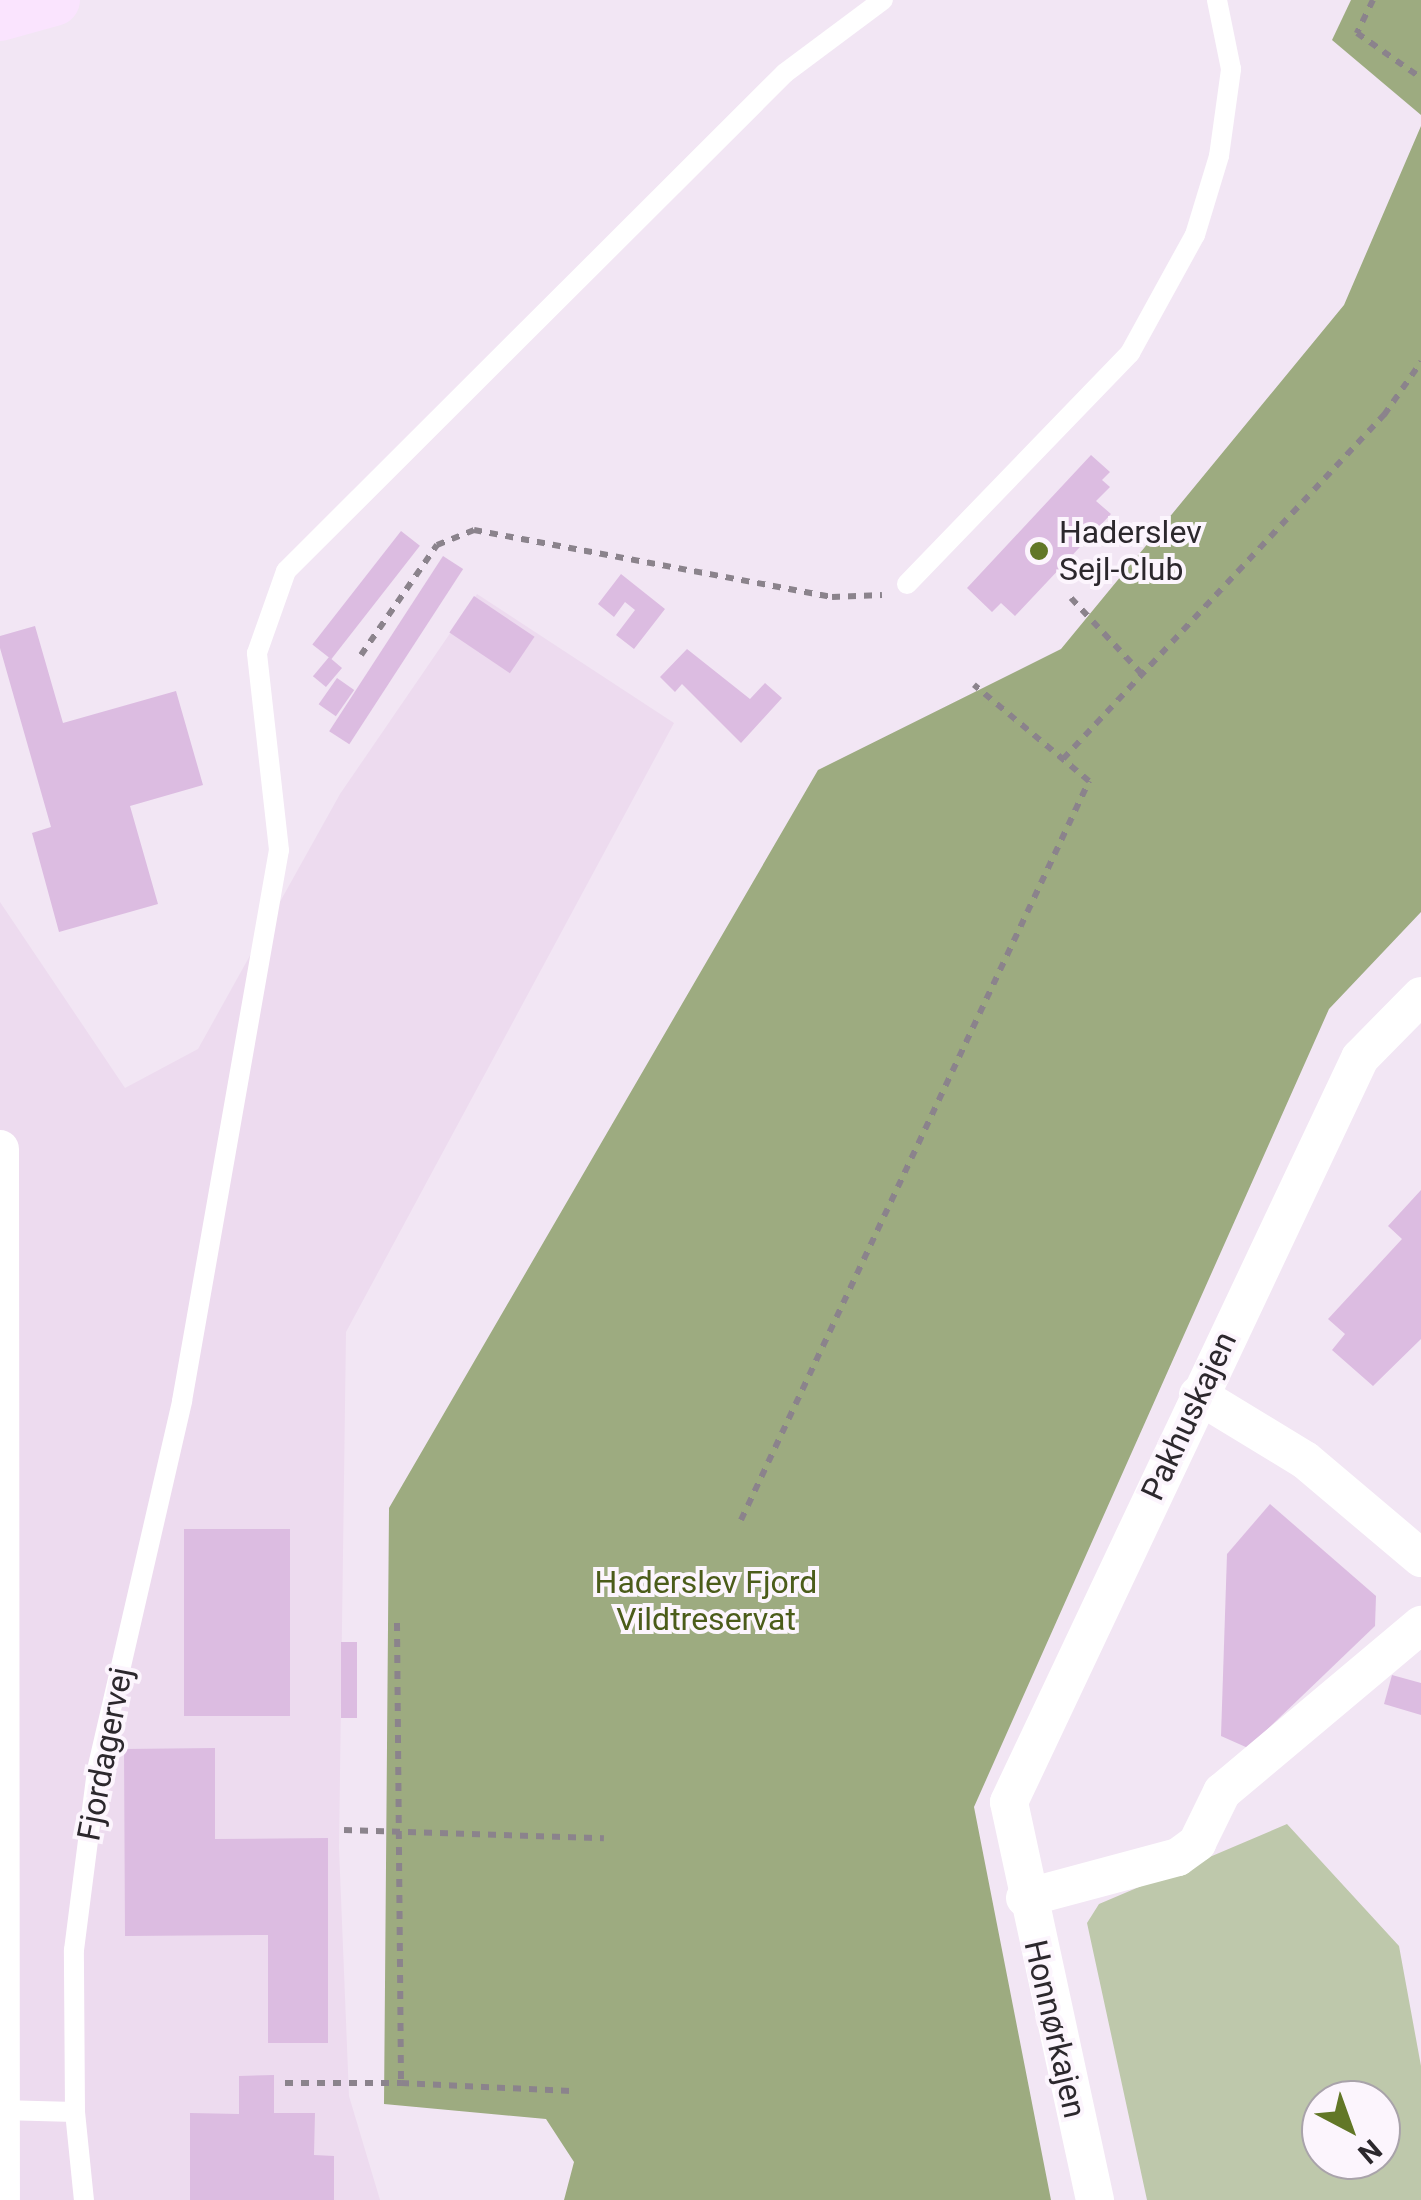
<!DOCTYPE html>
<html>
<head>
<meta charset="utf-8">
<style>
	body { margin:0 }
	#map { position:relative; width:1421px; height:2200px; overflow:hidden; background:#f2e6f4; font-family:Roboto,sans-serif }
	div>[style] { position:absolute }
	.built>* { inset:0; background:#eddbef }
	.green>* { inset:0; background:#bec8ab }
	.water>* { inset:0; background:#9dab80 }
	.building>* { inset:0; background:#dcbce1; transform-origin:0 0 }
	.path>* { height:6px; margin-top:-3px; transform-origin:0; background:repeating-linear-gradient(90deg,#8b838c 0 8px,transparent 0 16px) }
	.lane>* { height:20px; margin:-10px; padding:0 10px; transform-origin:10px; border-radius:10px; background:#fff }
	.street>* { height:38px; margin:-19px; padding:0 19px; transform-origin:19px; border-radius:19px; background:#fff }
	.secondary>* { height:52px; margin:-26px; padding:0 26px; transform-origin:26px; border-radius:26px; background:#fae4fe }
	.dots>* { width:28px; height:28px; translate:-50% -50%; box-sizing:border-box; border:5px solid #fcf5fd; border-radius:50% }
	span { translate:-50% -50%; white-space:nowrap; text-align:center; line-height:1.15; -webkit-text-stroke:8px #fcf5fd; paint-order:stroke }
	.poi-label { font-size:32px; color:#2c282d }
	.left { translate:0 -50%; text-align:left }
	.street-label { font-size:32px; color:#2c282d }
	.park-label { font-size:32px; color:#4b5c1a }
	.north { position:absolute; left:1301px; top:2080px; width:100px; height:100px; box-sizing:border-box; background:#fcf5fd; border:2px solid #a9a3aa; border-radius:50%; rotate:139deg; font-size:28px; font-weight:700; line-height:40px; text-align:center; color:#2c282d }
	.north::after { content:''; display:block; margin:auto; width:35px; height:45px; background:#627727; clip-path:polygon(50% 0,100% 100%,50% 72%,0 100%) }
</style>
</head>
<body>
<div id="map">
	<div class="built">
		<i style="clip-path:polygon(477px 594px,674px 723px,346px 1332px,339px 1848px,349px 2096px,380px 2200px,0 2200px,0 902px,125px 1088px,198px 1049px,340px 794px)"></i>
	</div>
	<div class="green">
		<i style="clip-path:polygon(evenodd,1287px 1824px,1399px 1946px,1421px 2066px,1421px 2200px,1147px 2200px,1087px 1923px,1099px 1904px,1287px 1824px,1321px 2100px,1381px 2100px,1381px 2160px,1321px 2160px,1321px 2100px)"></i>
	</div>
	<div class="water">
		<i style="clip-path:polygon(1351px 0,1421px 0,1421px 115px,1332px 40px)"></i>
		<i style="clip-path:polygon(1421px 126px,1421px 912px,1329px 1009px,974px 1807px,1051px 2200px,564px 2200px,574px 2162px,546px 2119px,384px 2104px,389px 1508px,818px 770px,1061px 649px,1344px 305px)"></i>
	</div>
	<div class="building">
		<i style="clip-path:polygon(1091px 455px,1110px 472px,1102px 480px,1110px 487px,1096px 501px,1111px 514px,1015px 616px,1001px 603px,992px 612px,967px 588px)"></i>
		<i style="left:401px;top:531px;width:24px;height:144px;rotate:38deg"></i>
		<i style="left:443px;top:556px;width:24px;height:209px;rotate:33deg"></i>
		<i style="clip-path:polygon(621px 574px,665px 609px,634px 649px,616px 635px,635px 610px,625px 602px,614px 617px,598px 604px)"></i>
		<i style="left:474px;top:596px;width:73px;height:44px;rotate:34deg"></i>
		<i style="clip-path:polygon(35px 626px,63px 723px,176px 691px,203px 785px,130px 806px,158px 904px,59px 932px,32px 833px,51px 827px,0 648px,0 636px)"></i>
		<i style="clip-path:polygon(687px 649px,750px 699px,765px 683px,782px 698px,741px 743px,682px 684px,675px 692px,660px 677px)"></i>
		<i style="left:329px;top:657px;width:17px;height:25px;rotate:40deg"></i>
		<i style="left:337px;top:678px;width:21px;height:32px;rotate:35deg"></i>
		<i style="clip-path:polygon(1421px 1190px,1421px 1339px,1373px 1386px,1332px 1350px,1345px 1334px,1328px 1319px,1402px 1239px,1388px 1226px)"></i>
		<i style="clip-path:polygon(1270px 1504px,1376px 1596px,1375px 1626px,1248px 1748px,1221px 1736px,1227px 1554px)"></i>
		<i style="left:184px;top:1529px;width:106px;height:187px"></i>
		<i style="left:341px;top:1642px;width:16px;height:76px"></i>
		<i style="clip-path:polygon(1392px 1675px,1421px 1683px,1421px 1715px,1384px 1704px)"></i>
		<i style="clip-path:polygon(215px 1748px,215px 1839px,328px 1838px,328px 2043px,268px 2043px,268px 1935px,125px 1936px,124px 1749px)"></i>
		<i style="clip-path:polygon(274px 2075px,274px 2113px,315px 2113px,314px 2155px,334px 2156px,334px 2200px,190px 2200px,190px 2113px,239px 2114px,239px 2076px)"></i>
	</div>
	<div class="path">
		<i style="left:1373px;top:0;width:37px;rotate:116deg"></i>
		<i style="left:1357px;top:33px;width:78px;rotate:35.1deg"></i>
		<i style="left:1071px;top:598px;width:103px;rotate:47deg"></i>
		<i style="left:361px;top:655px;width:134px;rotate:-55.4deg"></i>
		<i style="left:437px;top:545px;width:40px;rotate:-22deg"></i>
		<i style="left:474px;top:530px;width:364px;rotate:10.6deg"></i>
		<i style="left:832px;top:597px;width:50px;rotate:-2.3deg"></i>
		<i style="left:1063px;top:759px;width:471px;rotate:-47deg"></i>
		<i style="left:1384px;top:415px;width:65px;rotate:-55.1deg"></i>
		<i style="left:741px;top:1520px;width:817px;rotate:-64.78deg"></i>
		<i style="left:1089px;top:781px;width:150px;rotate:-140.1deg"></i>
		<i style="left:397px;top:1623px;width:460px;rotate:89.5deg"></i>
		<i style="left:401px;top:2083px;width:170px;rotate:2.7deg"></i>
		<i style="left:344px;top:1830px;width:260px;rotate:1.8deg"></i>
		<i style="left:285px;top:2083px;width:116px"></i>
	</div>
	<div class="lane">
		<i style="left:907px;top:584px;width:321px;rotate:-46deg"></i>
		<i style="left:1130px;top:353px;width:135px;rotate:-61.2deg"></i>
		<i style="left:1195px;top:235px;width:83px;rotate:-73.1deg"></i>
		<i style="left:1219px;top:156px;width:88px;rotate:-82.1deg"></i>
		<i style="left:1231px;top:69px;width:70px;rotate:-101.5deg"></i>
		<i style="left:1px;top:2110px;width:74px;rotate:1.5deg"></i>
		<i style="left:75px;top:2112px;width:162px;rotate:-90.4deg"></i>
		<i style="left:74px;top:1950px;width:181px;rotate:-82.7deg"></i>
		<i style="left:97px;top:1770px;width:379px;rotate:-77deg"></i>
		<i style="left:182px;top:1401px;width:559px;rotate:-80.02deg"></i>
		<i style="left:279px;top:850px;width:198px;rotate:-96.4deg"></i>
		<i style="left:257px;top:653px;width:87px;rotate:-70.5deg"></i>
		<i style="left:286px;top:571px;width:705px;rotate:-44.94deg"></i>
		<i style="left:785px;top:73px;width:122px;rotate:-36.7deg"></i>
		<i style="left:75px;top:2112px;width:88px;rotate:84.2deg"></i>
	</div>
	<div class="street">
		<i style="left:0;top:1149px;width:1051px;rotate:89.95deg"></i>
		<i style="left:1198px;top:1395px;width:125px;rotate:31.3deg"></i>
		<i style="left:1305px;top:1460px;width:152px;rotate:40.2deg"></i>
		<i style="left:1025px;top:1898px;width:158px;rotate:-15deg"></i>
		<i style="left:1178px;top:1857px;width:24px;rotate:-36deg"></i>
		<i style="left:1197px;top:1843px;width:57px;rotate:-63.9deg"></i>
		<i style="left:1222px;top:1792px;width:260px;rotate:-40deg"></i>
		<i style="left:1095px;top:2200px;width:407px;rotate:-102.2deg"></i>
		<i style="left:1009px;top:1802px;width:823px;rotate:-64.74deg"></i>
		<i style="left:1360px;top:1058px;width:87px;rotate:-45.5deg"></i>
	</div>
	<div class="secondary">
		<i style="left:0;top:15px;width:56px;rotate:-15.5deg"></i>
	</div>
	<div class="dots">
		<i style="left:1039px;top:551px;background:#627727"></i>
	</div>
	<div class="poi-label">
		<span class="left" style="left:1059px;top:551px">Haderslev<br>Sejl-Club</span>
	</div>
	<div class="street-label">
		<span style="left:1189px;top:1416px;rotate:-65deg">Pakhuskajen</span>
		<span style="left:105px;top:1754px;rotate:-79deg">Fjordagervej</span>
		<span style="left:1055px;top:2029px;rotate:77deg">Honnørkajen</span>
	</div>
	<div class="park-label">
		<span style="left:706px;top:1601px">Haderslev Fjord<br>Vildtreservat</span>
	</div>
	<div class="north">N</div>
</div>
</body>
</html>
